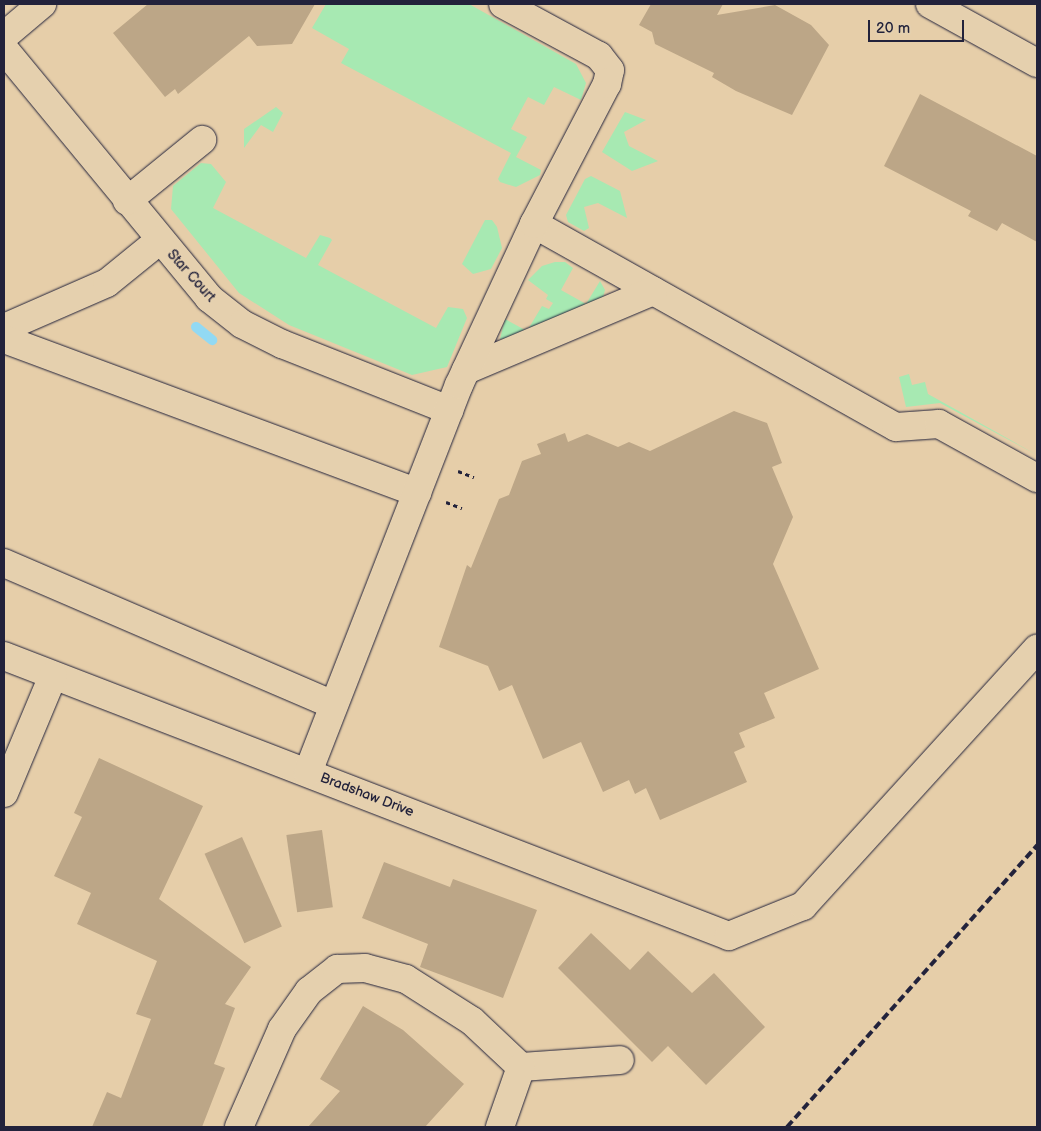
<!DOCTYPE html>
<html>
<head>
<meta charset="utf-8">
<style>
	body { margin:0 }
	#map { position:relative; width:1041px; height:1131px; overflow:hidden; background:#e6cea9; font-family:"Balsamiq Sans",sans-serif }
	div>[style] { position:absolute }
	.green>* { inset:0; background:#a7e9b2 }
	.stream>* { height:10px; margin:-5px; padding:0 5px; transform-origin:5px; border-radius:5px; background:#92d9f3 }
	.building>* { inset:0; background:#bca687; transform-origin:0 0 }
	.path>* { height:3px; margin-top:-1.5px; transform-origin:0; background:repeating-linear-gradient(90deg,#22223b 0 4px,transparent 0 8px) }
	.roads { filter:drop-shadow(0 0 1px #22223b) drop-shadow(0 0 1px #22223b) }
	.minor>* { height:28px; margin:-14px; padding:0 14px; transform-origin:14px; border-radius:14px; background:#e5d0ae }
	.rail>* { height:4px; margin-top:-2px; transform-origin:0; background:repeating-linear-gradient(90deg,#22223b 0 8px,transparent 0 12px) }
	span { translate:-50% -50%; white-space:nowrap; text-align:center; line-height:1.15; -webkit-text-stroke:4px #e5d0ae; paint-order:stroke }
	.street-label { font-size:14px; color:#22223b }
	.frame { position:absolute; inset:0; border:5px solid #22223b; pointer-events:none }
	.scale { position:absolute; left:868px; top:20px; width:96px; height:22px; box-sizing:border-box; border:2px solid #22223b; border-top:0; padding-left:6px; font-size:15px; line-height:18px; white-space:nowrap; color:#22223b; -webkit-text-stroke:4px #e5d0ae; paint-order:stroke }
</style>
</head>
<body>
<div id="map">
	<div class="green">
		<i style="clip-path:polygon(326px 4px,469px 4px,576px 64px,586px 83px,581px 100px,554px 87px,544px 105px,528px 97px,511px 129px,527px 137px,516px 157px,541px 170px,540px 175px,516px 187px,500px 182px,498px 179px,511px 153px,341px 63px,349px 49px,312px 28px)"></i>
		<i style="clip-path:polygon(276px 107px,283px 113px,273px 132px,261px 125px,244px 148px,244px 129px)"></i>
		<i style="clip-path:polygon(625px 112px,646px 120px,624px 132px,629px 146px,658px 161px,632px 171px,602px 152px)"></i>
		<i style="clip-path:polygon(201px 163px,211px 164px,226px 182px,213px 208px,306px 258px,320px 235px,330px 238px,332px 240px,318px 265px,436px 328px,448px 307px,463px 309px,467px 318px,447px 367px,412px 375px,289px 325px,239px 293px,171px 209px,173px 186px)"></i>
		<i style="clip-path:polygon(591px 176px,620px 191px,627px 218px,598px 203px,584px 207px,589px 228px,584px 231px,568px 222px,566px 215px,585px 179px)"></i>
		<i style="clip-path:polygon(485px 220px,492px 220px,497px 227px,502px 248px,491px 269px,473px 274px,462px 264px)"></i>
		<i style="clip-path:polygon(555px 262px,565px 262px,573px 268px,561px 290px,586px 304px,600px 281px,605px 290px,602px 301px,518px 338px,500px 339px,505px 319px,527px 331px,542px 306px,549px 309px,553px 303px,546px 299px,548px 295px,528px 280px,542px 266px)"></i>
		<i style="clip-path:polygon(909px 374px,912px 385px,925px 382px,928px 394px,1037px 455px,940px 403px,906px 407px,899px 377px)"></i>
	</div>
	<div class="stream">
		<i style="left:196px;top:327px;width:21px;rotate:39deg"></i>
	</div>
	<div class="building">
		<i style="clip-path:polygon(148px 4px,315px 4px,292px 44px,257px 46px,249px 36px,178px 94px,175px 89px,165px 97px,113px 33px)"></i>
		<i style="clip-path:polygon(651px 4px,723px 4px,717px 15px,775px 5px,811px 25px,829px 45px,792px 115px,736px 91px,712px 77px,714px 73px,655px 44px,652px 32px,639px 25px)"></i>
		<i style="clip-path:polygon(920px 94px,1037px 156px,1037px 242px,1002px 223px,997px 231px,968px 216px,971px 211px,884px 166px)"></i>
		<i style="clip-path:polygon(734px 411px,767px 423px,782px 463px,772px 467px,793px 517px,773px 564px,819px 669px,764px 693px,775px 718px,739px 733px,745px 747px,734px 752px,747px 782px,660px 820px,646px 788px,635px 794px,629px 780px,603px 792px,581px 742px,543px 759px,512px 685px,499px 691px,488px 666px,439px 647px,467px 565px,471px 568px,499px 499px,509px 495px,522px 461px,541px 454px,537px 444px,565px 433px,568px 442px,587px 434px,618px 447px,629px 442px,650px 451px)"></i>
		<i style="clip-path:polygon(99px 758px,203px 806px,159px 899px,251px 967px,225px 1004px,235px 1008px,214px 1064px,225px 1068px,202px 1127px,92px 1127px,107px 1092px,121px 1098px,151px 1019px,136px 1014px,157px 961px,77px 924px,91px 893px,54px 876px,82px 817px,74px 813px)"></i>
		<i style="left:322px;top:830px;width:78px;height:36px;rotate:82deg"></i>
		<i style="left:242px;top:837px;width:98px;height:41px;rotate:66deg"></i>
		<i style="clip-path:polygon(384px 862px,450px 887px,453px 879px,537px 910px,503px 998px,420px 967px,428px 944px,362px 918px)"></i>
		<i style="clip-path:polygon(591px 933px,630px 970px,648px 951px,692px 993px,714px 973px,765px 1027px,706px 1085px,668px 1046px,652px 1062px,558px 968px)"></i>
		<i style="clip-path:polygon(363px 1006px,403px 1030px,464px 1084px,425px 1127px,308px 1127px,340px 1091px,320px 1079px)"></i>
	</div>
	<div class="path">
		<i style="left:458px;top:471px;width:17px;rotate:21deg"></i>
		<i style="left:446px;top:502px;width:17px;rotate:21deg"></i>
	</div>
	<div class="roads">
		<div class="minor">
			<i style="left:930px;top:4px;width:122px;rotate:28.9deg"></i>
			<i style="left:4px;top:36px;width:50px;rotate:-40.1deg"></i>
			<i style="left:4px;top:49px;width:323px;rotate:50.5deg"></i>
			<i style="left:209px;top:298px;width:42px;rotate:38.2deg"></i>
			<i style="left:242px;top:324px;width:45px;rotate:26.6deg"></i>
			<i style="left:282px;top:344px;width:180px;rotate:21.6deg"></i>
			<i style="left:127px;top:201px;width:97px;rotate:-39.1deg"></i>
			<i style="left:534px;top:224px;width:415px;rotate:29.3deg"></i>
			<i style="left:896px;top:427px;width:43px;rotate:-4deg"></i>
			<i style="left:939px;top:424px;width:112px;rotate:28.9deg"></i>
			<i style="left:4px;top:328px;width:112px;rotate:-23.6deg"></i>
			<i style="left:107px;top:283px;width:68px;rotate:-39.1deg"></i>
			<i style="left:4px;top:339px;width:441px;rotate:20.4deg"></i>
			<i style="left:466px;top:370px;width:203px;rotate:-22.9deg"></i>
			<i style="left:4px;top:563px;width:359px;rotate:23.3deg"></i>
			<i style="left:4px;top:656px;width:777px;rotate:21.12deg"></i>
			<i style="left:729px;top:936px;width:80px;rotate:-22.1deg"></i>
			<i style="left:803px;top:906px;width:348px;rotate:-47.7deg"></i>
			<i style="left:308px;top:772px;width:415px;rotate:-68.7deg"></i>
			<i style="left:459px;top:385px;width:178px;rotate:-65deg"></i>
			<i style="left:534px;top:224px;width:158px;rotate:-62.5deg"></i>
			<i style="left:607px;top:84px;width:14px;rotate:-78deg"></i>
			<i style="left:610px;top:70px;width:18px;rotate:-128deg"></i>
			<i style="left:599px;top:56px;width:109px;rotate:-151.6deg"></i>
			<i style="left:4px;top:793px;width:127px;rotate:-67.3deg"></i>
			<i style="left:521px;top:1067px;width:99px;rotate:-4deg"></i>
			<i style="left:239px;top:1127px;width:107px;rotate:-66.3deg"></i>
			<i style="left:282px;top:1029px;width:47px;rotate:-54.6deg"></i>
			<i style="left:309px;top:991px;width:36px;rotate:-38deg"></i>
			<i style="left:337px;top:969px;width:28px;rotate:-2deg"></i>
			<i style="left:365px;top:968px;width:42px;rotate:15deg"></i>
			<i style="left:406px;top:979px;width:78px;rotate:32.5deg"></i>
			<i style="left:472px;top:1021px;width:67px;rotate:43.2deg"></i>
			<i style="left:521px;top:1067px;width:64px;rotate:109.3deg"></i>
		</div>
	</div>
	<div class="rail">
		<i style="left:787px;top:1127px;width:377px;rotate:-48.4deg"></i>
	</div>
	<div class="street-label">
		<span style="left:191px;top:276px;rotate:48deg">Star Court</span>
		<span style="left:367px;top:795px;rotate:21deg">Bradshaw Drive</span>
	</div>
	<div class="frame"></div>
	<div class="scale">20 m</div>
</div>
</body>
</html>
